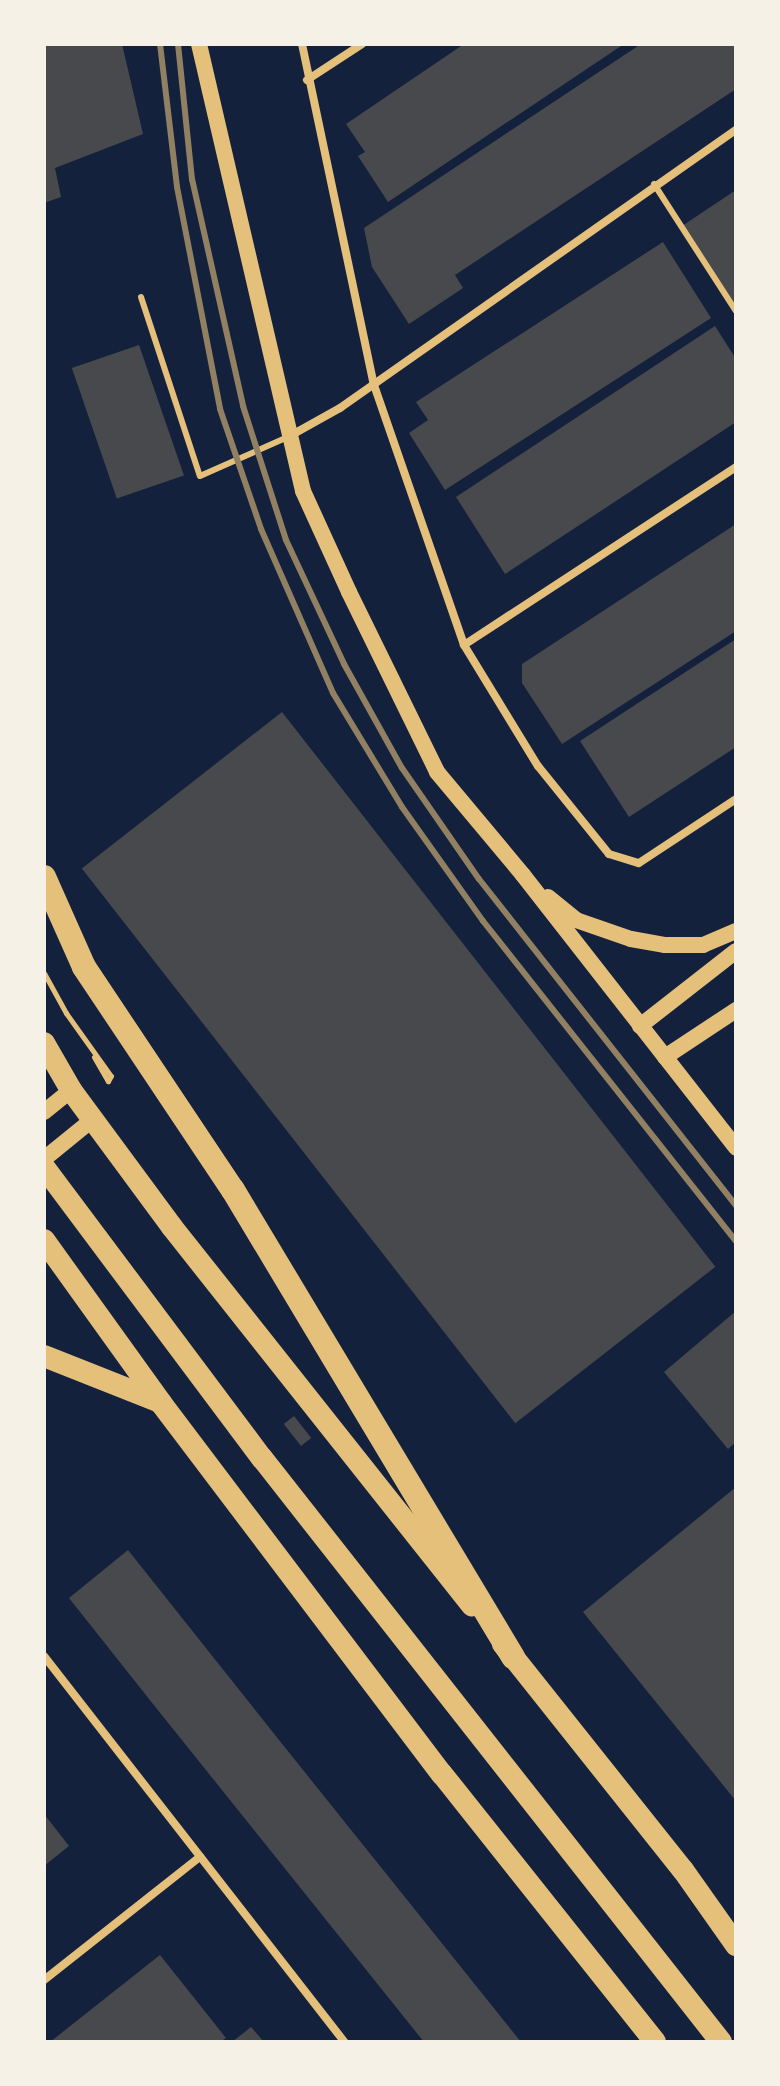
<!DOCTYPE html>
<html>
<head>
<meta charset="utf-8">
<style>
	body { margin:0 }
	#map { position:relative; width:780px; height:2086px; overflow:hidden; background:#14213d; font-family:Arial,sans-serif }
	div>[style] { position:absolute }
	.building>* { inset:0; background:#48494c; transform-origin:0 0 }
	.path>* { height:5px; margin:-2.5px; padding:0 2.5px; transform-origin:2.5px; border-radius:2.5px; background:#e5c07b }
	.service>* { height:6px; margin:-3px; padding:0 3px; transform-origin:3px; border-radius:3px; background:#e5c07b }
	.minor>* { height:8px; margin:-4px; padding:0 4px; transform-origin:4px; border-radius:4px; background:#e5c07b }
	.secondary>* { height:16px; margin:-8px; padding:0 8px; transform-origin:8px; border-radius:8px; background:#e5c07b }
	.trunk>* { height:22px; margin:-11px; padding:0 11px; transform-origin:11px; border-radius:11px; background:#e5c07b }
	.motorway>* { height:24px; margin:-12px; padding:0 12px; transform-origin:12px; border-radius:12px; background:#e5c07b }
	.rail>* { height:6px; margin:-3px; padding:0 3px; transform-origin:3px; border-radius:3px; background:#918062 }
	span { translate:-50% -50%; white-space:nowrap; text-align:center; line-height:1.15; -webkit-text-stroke:7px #f6f1e7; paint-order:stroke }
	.frame { position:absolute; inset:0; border:46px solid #f6f1e7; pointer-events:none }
</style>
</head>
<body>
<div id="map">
	<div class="building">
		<i style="clip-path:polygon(44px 44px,122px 44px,143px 134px,55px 168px,61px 197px,44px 203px)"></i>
		<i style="clip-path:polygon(464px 44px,624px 44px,388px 202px,358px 156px,365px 152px,346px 124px)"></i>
		<i style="clip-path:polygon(641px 44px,736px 44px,736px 89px,455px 275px,463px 288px,409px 324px,372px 267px,364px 228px)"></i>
		<i style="clip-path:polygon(736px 190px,736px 302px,733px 304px,682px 226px)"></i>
		<i style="clip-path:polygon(663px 242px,711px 318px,445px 490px,409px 433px,428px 420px,416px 402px)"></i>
		<i style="clip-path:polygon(715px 326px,736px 359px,736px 422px,505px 574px,456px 497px)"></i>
		<i style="left:139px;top:345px;width:138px;height:71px;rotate:71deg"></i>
		<i style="clip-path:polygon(736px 524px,736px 631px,562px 744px,522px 683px,522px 664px)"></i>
		<i style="clip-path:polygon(736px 639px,736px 747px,629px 817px,580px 741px)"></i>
		<i style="left:282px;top:712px;width:704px;height:254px;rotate:52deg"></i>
		<i style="clip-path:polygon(736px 1311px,736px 1442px,728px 1449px,664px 1372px)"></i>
		<i style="left:294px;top:1416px;width:28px;height:13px;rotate:52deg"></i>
		<i style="clip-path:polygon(736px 1487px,736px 1801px,583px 1612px)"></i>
		<i style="clip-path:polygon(128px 1550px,275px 1735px,521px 2042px,424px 2042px,153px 1704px,69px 1598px)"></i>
		<i style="clip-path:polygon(44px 1814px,69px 1846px,44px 1866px)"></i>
		<i style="clip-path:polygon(160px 1955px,226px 2038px,220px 2042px,50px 2042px)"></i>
		<i style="clip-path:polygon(251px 2027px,264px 2042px,232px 2042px)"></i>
	</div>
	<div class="path">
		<i style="left:44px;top:973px;width:46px;rotate:61.2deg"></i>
		<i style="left:66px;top:1013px;width:77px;rotate:54.5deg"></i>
		<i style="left:111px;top:1076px;width:6px;rotate:121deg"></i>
		<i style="left:94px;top:1057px;width:28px;rotate:60deg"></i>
	</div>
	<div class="service">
		<i style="left:654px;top:184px;width:151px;rotate:57.2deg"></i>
		<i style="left:141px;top:297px;width:188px;rotate:71.8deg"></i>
		<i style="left:200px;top:476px;width:96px;rotate:-23.9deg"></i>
	</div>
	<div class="minor">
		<i style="left:302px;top:44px;width:349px;rotate:78.1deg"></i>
		<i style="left:374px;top:385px;width:275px;rotate:70.9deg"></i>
		<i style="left:464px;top:645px;width:142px;rotate:58.6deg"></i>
		<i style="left:538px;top:766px;width:113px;rotate:51.1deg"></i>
		<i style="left:609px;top:854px;width:31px;rotate:17deg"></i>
		<i style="left:639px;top:863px;width:116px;rotate:-33.4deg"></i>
		<i style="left:307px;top:80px;width:66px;rotate:-33.2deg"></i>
		<i style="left:288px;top:437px;width:60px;rotate:-29.1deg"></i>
		<i style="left:340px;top:408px;width:484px;rotate:-35.1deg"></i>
		<i style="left:464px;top:645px;width:325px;rotate:-33.2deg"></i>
		<i style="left:44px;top:1656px;width:489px;rotate:52.1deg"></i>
		<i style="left:44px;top:1980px;width:199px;rotate:-38.3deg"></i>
	</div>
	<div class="secondary">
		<i style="left:199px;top:44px;width:459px;rotate:76.9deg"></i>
		<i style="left:303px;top:491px;width:111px;rotate:65.5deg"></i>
		<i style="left:349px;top:592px;width:200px;rotate:63.9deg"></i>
		<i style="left:437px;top:772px;width:134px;rotate:50.1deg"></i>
		<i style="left:523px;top:875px;width:346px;rotate:52deg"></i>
		<i style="left:548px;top:897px;width:36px;rotate:39deg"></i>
		<i style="left:576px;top:920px;width:58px;rotate:19.1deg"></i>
		<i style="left:631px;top:939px;width:35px;rotate:10deg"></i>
		<i style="left:665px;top:945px;width:38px"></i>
		<i style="left:703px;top:945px;width:36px;rotate:-23deg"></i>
		<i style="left:640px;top:1026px;width:122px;rotate:-38deg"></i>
		<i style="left:665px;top:1057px;width:85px;rotate:-33.5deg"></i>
		<i style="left:44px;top:1112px;width:35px;rotate:-39deg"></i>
		<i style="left:44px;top:1159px;width:62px;rotate:-39.1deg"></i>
	</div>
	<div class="trunk">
		<i style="left:44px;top:1043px;width:54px;rotate:60.1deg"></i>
		<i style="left:71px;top:1090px;width:170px;rotate:53.6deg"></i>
		<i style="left:172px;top:1227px;width:483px;rotate:51.6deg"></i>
		<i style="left:44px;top:1167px;width:364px;rotate:53.2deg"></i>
		<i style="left:262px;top:1458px;width:743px;rotate:51.83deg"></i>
		<i style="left:44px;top:1240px;width:201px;rotate:54.3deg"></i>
		<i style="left:161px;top:1403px;width:465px;rotate:52.9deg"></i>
		<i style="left:442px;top:1774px;width:342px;rotate:51.5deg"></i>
		<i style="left:44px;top:1356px;width:125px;rotate:21.6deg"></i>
		<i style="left:503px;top:1644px;width:289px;rotate:51.5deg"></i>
		<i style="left:683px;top:1870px;width:92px;rotate:54.8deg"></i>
	</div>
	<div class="motorway">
		<i style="left:44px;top:877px;width:98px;rotate:66deg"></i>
		<i style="left:84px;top:967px;width:268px;rotate:56.3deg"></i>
		<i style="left:233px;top:1190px;width:545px;rotate:59.05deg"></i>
	</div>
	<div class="rail">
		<i style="left:160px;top:44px;width:144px;rotate:83.2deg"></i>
		<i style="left:177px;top:187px;width:226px;rotate:79deg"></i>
		<i style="left:220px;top:409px;width:127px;rotate:71.1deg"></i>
		<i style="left:261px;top:529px;width:179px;rotate:66.3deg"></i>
		<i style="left:333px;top:693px;width:133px;rotate:58.8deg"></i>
		<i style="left:402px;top:807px;width:140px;rotate:54.6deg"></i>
		<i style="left:483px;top:921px;width:408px;rotate:51.7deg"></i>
		<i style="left:178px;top:44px;width:136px;rotate:84.1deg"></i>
		<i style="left:192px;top:179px;width:233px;rotate:77.3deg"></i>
		<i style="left:243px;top:406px;width:141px;rotate:72.2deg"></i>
		<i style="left:286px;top:540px;width:137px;rotate:64.9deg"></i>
		<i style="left:344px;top:664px;width:119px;rotate:60.9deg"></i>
		<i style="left:402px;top:768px;width:135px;rotate:55.3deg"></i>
		<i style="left:479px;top:879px;width:416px;rotate:51.8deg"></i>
	</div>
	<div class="frame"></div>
</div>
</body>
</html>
